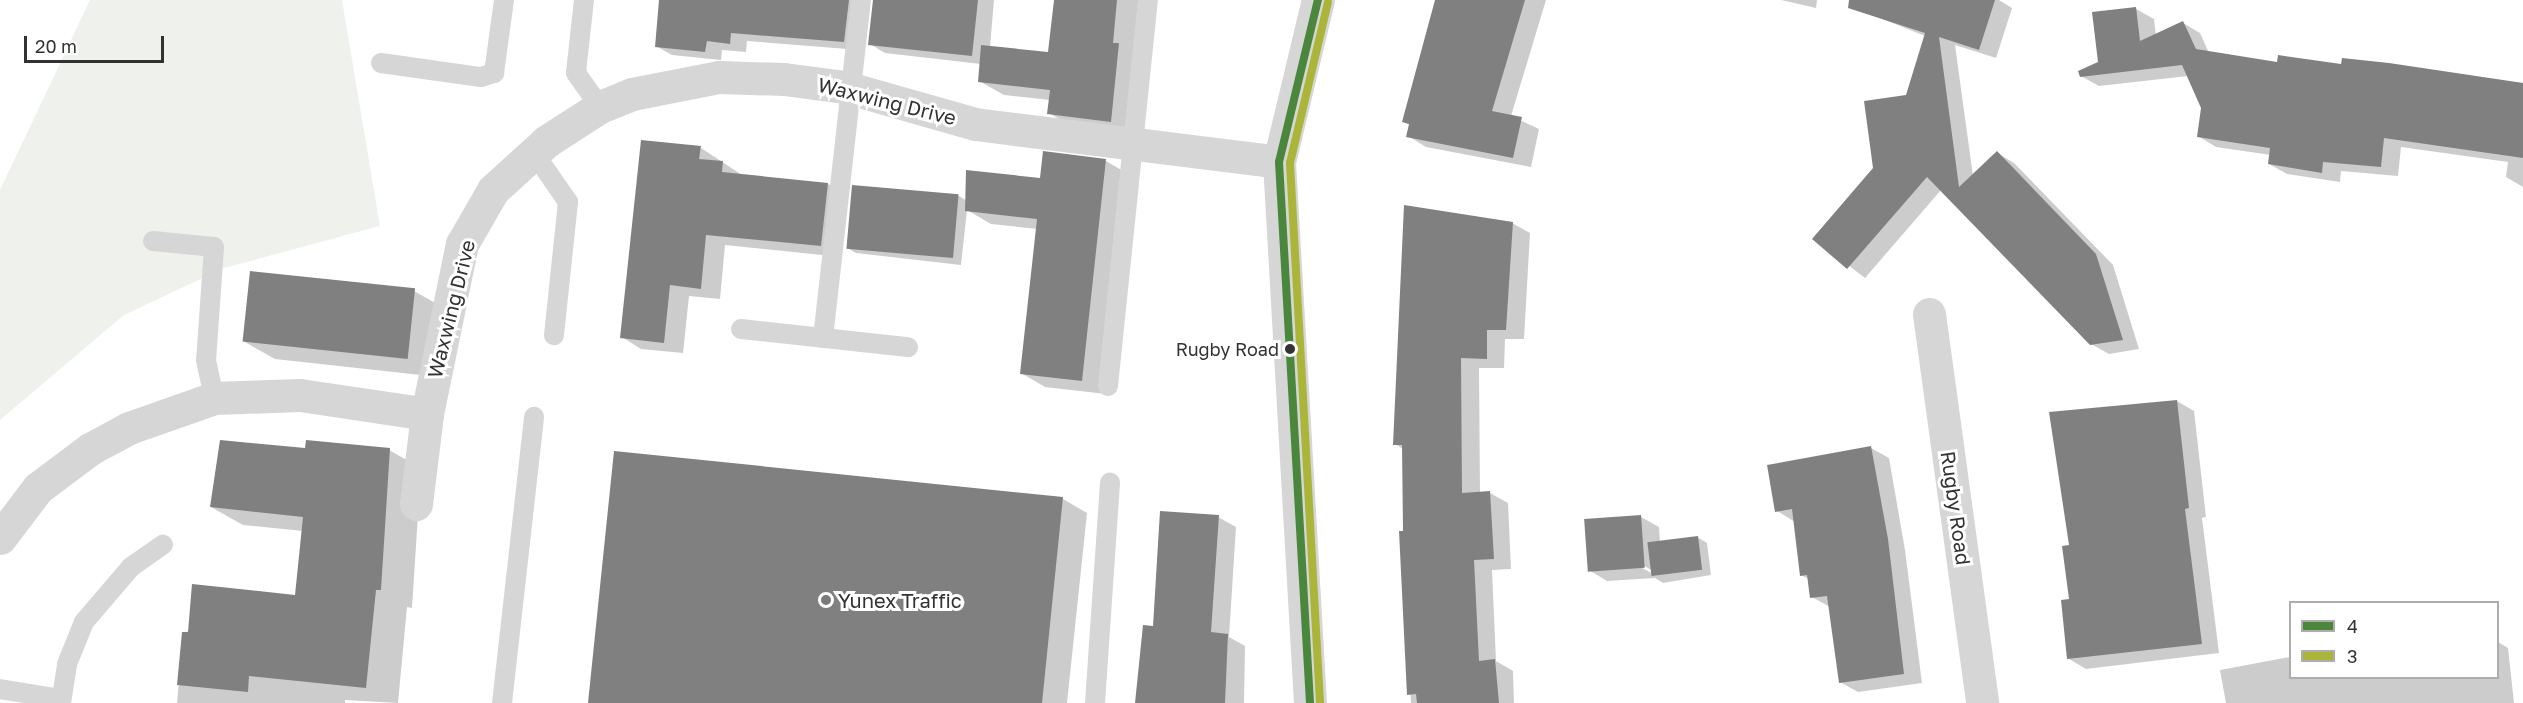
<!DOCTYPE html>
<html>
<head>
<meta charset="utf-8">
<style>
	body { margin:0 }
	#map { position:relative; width:2523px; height:703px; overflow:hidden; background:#fff; font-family:"Golos Text",sans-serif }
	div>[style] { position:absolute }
	.green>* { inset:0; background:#eff2ec }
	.shadow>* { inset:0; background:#0003 }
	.building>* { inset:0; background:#808080; transform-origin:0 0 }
	.service>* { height:20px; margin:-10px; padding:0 10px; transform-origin:10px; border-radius:10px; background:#d6d6d6 }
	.minor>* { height:33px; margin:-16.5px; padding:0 16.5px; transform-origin:16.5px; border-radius:16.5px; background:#d6d6d6 }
	.bus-1>* { height:8px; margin:-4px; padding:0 4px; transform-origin:4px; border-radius:4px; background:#4b863d }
	.bus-2>* { height:8px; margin:-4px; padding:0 4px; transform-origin:4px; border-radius:4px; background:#aab53a }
	.dots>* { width:16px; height:16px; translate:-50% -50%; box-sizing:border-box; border:3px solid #fff; border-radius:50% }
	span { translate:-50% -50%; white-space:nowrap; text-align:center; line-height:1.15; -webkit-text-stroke:6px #fff; paint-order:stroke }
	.bus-label { font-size:18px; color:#323232 }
	.right { translate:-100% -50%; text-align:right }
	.street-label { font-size:20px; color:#323232 }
	.poi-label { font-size:20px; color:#323232 }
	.left { translate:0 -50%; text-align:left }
	.legend { position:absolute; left:2289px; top:601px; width:210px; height:78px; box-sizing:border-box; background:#fff; border:2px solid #adadad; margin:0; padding:8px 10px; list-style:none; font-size:18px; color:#323232 }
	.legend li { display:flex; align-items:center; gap:12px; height:30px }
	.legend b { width:30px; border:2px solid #adadad }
	.scale { position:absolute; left:24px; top:36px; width:140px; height:27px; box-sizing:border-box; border:3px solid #323232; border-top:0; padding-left:8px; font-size:18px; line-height:21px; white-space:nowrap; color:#323232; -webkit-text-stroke:4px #fff; paint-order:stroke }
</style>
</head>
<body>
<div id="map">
	<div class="green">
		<i style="clip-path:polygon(90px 0,342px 0,380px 226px,224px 268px,124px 315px,0 420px,0 190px)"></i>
	</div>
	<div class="shadow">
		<i style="clip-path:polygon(661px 0,872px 0,867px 2px,860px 50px,747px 41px,746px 52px,722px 50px,721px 60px,672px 55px,656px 46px)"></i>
		<i style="clip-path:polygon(875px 0,994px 0,990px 47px,1050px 54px,1056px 0,1143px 0,1135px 135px,1073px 127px,1049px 113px,1050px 100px,1004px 95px,979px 81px,981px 64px,885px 53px,870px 44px)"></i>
		<i style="clip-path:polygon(1436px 0,1546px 0,1511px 116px,1539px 129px,1531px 167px,1426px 147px,1408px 136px,1410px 125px,1404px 122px)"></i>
		<i style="clip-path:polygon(1781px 0,1817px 0,1816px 8px)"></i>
		<i style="clip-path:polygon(1885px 0,1999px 0,2012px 8px,1996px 58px,1955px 45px,1973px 176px,1997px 153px,2014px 163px,2113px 265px,2139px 349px,2109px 354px,2091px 344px,1941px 190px,1865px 278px,1814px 239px,1875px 169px,1907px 96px,1925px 36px,1880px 18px)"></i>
		<i style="clip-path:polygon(2136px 9px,2154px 19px,2156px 36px,2183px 23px,2200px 33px,2209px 53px,2278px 64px,2342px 66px,2523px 83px,2523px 187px,2506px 177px,2508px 162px,2401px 147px,2398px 176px,2341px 171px,2340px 182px,2287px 174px,2269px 164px,2271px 155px,2216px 147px,2198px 136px,2203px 108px,2188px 76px,2099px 86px,2081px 76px,2099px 63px)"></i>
		<i style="clip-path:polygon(701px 148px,742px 175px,828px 184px,847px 195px,841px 257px,725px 245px,720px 299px,689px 296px,683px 353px,641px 349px,622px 337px)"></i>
		<i style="clip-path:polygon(1044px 153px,1106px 161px,1130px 175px,1106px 394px,1045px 387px,1021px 373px,1038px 229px,991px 224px,967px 210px,961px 265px,856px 253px,847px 248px,959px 196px,967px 201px,1041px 180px)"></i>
		<i style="clip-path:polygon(1512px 223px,1530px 233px,1524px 339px,1505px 339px,1504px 368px,1479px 368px,1480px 493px,1490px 493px,1508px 503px,1511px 569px,1492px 570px,1496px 661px,1513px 671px,1514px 703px,1411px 703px,1401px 533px,1404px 532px,1403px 449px,1395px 444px)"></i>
		<i style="clip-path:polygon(414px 291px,446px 309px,439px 377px,275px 359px,243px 341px)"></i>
		<i style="clip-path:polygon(2177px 401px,2194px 411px,2206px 517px,2202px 518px,2219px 653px,2086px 669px,2069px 659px,2071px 547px)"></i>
		<i style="clip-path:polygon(1871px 448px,1889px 458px,1905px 550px,1922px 683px,1858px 692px,1840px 682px,1830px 607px,1812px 597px,1809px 579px,1801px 575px,1795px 522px,1777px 511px)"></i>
		<i style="clip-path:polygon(306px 450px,389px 450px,421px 468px,412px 608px,407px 607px,398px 703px,345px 700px,345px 703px,177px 703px,183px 633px,297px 597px,303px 531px,243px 525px,211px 507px)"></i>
		<i style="clip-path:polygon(1063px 499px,1087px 513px,1067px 703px,590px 703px)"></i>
		<i style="clip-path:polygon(1218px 517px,1236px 527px,1229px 637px,1245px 646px,1244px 703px,1136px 703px,1154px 628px)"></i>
		<i style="clip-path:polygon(evenodd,1641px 517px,1659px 527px,1660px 543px,1697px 537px,1707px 543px,1711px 575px,1663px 583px,1655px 578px,1607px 581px,1589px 570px,1641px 517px,1639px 563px,1653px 571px,1653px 574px,1637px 565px,1639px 563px)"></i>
		<i style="clip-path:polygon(2498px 642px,2508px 648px,2514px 703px,2226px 703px,2220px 670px,2290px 657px,2290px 678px,2498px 678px)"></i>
	</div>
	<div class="building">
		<i style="clip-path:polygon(659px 0,849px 0,844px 42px,731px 33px,730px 44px,707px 41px,705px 52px,655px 47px)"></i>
		<i style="clip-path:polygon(873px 0,978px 0,972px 56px,868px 45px)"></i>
		<i style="clip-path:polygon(1054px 0,1117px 0,1113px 43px,1119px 43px,1111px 122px,1047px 114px,1050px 90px,978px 82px,981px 45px,1048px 52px)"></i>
		<i style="clip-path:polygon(1435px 0,1525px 0,1492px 111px,1522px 117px,1513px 158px,1406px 137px,1409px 124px,1402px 122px)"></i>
		<i style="clip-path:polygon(1849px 0,1995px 0,1979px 50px,1939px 37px,1959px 187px,1997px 151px,2096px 254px,2123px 340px,2090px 345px,1927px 177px,1847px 269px,1812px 239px,1873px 168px,1864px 101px,1906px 95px,1925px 33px,1848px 8px)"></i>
		<i style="clip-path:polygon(2136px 7px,2140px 41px,2183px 21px,2196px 49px,2277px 62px,2278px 55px,2341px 64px,2342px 58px,2389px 63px,2523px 83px,2523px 158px,2384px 138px,2381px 167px,2323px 162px,2322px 173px,2268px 164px,2270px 148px,2197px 137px,2201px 108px,2182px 65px,2080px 77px,2078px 71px,2098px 62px,2092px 12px)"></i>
		<i style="clip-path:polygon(641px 140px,701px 146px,699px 159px,723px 161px,722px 172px,828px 183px,821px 246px,706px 235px,701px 289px,670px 285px,664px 343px,620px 338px)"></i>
		<i style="clip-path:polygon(1043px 151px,1106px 159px,1082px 381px,1020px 374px,1037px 219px,965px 211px,966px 170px,1040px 178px)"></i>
		<i style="left:852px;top:185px;width:107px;height:64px;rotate:5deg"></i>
		<i style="clip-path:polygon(1404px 205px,1513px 222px,1506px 330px,1487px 330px,1487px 359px,1461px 358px,1462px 493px,1490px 491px,1494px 559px,1474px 560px,1479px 661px,1495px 659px,1499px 703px,1417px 703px,1416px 694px,1407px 695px,1399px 531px,1403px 531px,1402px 445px,1393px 445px)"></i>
		<i style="left:250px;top:271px;width:166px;height:71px;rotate:6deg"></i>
		<i style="clip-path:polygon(2177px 400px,2189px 508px,2185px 509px,2202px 644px,2067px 659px,2061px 600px,2069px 599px,2062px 546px,2069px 545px,2049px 412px)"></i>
		<i style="clip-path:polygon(220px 440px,305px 448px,306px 440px,390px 448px,381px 590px,376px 590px,366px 688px,249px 676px,248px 692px,177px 685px,182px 632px,188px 632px,192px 584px,295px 595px,303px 517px,210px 507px)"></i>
		<i style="clip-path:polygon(1871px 446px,1888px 539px,1904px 674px,1839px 683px,1827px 596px,1810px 598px,1807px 575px,1800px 576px,1792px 509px,1775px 512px,1767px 465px)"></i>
		<i style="clip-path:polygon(614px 451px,1063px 497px,1042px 703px,588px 703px)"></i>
		<i style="clip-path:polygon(1160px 511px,1219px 515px,1211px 632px,1228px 634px,1225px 703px,1135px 703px,1143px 625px,1153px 626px)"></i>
		<i style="left:1641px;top:515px;width:53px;height:57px;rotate:86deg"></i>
		<i style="left:1698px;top:536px;width:34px;height:51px;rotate:83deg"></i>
	</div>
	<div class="service">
		<i style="left:584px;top:0;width:73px;rotate:96.3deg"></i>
		<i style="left:576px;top:73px;width:42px;rotate:54.8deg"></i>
		<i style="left:381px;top:63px;width:101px;rotate:8deg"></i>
		<i style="left:481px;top:77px;width:14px;rotate:-17deg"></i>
		<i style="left:494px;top:73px;width:74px;rotate:-82.2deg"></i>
		<i style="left:534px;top:153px;width:60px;rotate:55.2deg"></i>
		<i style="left:568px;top:202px;width:134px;rotate:96deg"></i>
		<i style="left:153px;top:241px;width:61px;rotate:5.6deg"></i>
		<i style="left:214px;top:247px;width:113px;rotate:94deg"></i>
		<i style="left:206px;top:360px;width:39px;rotate:78deg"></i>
		<i style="left:741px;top:329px;width:168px;rotate:6.2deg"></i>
		<i style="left:823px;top:338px;width:340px;rotate:-83.6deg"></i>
		<i style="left:1108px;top:386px;width:388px;rotate:-84.1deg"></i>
		<i style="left:0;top:689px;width:62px;rotate:9.3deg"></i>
		<i style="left:61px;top:703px;width:39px;rotate:-81deg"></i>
		<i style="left:67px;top:664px;width:45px;rotate:-68deg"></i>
		<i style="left:84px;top:622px;width:72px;rotate:-49.5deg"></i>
		<i style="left:131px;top:567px;width:39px;rotate:-35deg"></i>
		<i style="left:502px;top:703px;width:288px;rotate:-83.6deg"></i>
		<i style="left:1095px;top:703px;width:221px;rotate:-86.1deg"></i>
	</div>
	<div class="minor">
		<i style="left:1929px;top:314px;width:393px;rotate:82.2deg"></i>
		<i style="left:416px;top:504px;width:91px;rotate:-83deg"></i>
		<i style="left:427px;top:414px;width:174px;rotate:-78.4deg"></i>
		<i style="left:462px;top:244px;width:62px;rotate:-60.1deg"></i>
		<i style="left:493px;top:190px;width:73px;rotate:-42.2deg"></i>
		<i style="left:547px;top:141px;width:63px;rotate:-32.7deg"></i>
		<i style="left:600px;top:107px;width:35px;rotate:-22deg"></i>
		<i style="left:632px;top:94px;width:89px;rotate:-11.1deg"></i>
		<i style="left:719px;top:77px;width:65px;rotate:1.8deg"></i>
		<i style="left:784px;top:79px;width:62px;rotate:7.5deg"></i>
		<i style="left:845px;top:87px;width:135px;rotate:15.9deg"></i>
		<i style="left:975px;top:124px;width:306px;rotate:7.1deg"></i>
		<i style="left:0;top:538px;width:63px;rotate:-52.8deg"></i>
		<i style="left:38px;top:488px;width:65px;rotate:-36.9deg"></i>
		<i style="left:90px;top:449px;width:44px;rotate:-28.3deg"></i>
		<i style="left:129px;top:428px;width:90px;rotate:-19.4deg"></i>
		<i style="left:214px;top:398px;width:86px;rotate:-2deg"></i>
		<i style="left:300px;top:395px;width:128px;rotate:8.5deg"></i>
		<i style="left:1310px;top:703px;width:542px;rotate:-93.28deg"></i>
		<i style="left:1279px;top:162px;width:167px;rotate:-76.5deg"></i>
	</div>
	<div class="bus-1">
		<i style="left:1310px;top:703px;width:542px;rotate:-93.28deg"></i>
		<i style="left:1279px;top:162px;width:167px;rotate:-76.5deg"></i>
	</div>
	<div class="bus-2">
		<i style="left:1320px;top:702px;width:540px;rotate:-93.19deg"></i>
		<i style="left:1290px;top:163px;width:165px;rotate:-76.7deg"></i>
	</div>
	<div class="dots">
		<i style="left:1290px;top:349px;background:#323232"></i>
		<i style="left:826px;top:600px;background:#7a7a7a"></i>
	</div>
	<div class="bus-label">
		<span class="right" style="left:1279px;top:349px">Rugby Road</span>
	</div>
	<div class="street-label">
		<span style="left:887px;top:101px;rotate:14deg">Waxwing Drive</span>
		<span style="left:451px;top:309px;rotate:-76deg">Waxwing Drive</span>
		<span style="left:1956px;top:508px;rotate:82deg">Rugby Road</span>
	</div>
	<div class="poi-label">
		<span class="left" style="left:838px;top:600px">Yunex Traffic</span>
	</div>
	<ul class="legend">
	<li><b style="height:8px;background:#4b863d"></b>4</li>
	<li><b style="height:8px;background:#aab53a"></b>3</li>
	</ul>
	<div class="scale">20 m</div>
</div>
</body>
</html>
